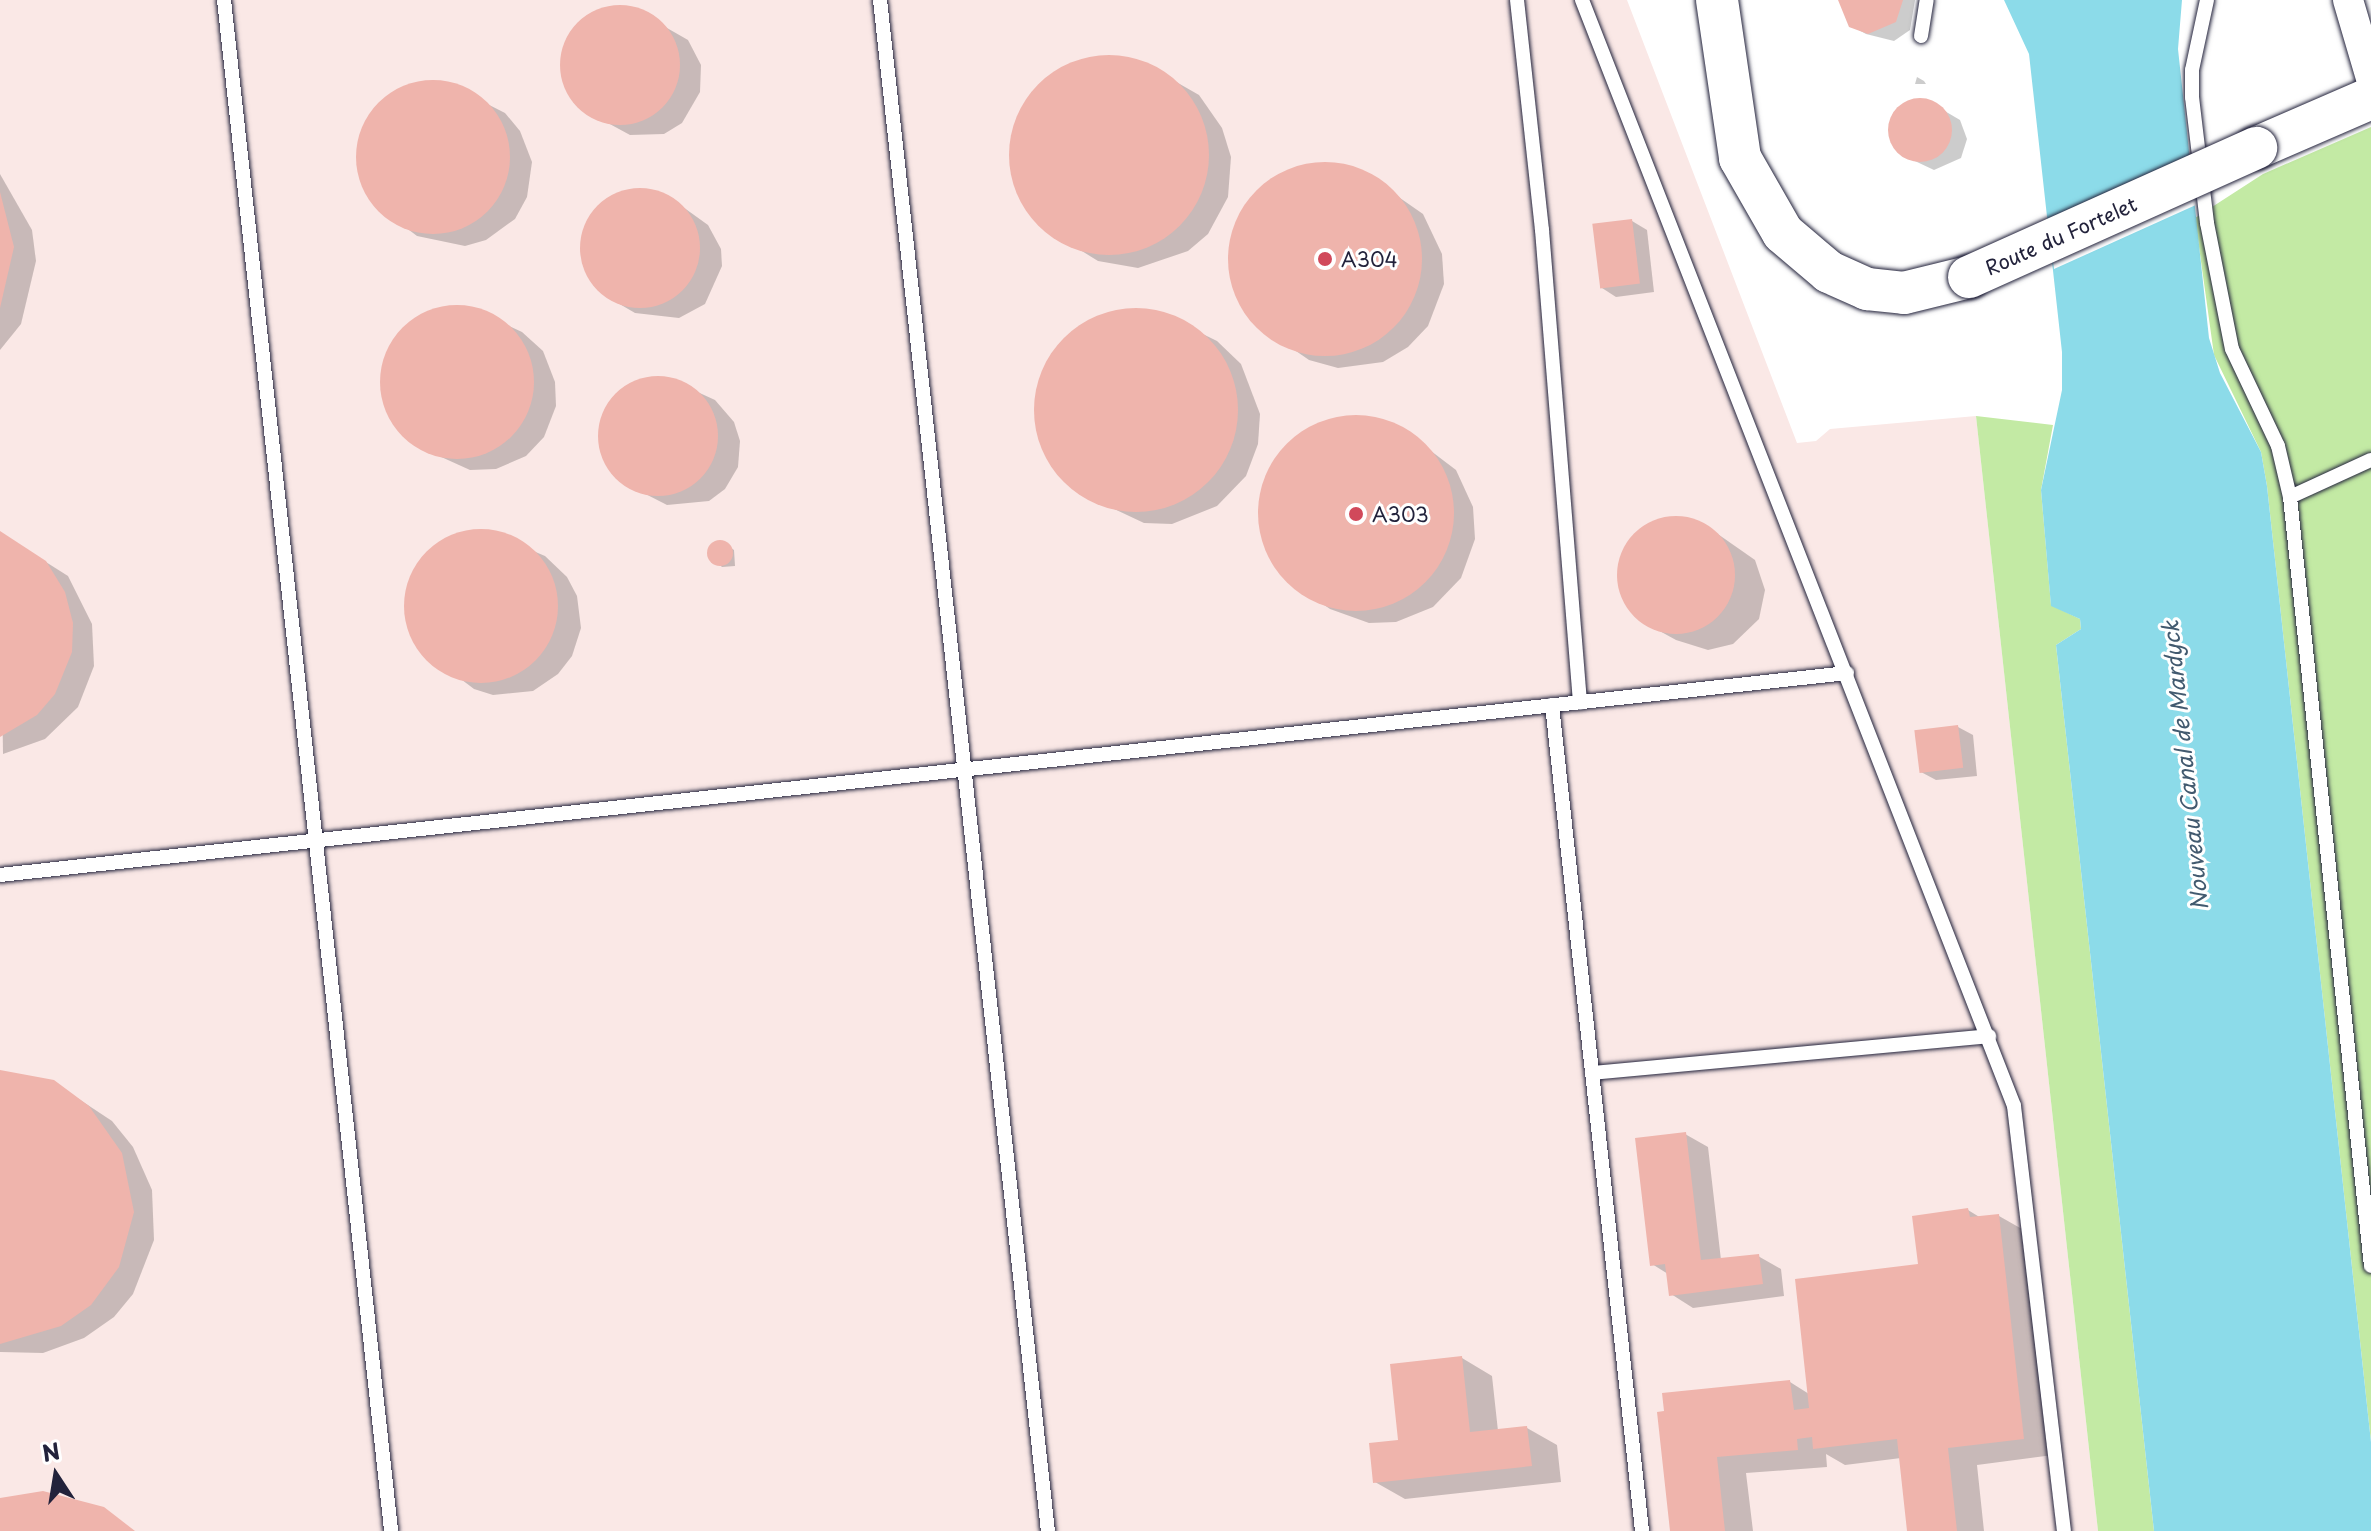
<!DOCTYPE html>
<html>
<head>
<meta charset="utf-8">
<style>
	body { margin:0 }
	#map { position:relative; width:2371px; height:1531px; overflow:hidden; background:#fff; font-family:"Playpen Sans",sans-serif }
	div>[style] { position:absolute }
	.built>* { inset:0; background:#fae8e6 }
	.green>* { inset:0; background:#c3eaa4 }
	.water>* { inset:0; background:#8cdbe9 }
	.pier>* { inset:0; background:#fff }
	.shadow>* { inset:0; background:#0003 }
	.building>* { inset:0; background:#efb4ac; transform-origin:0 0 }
	.round { border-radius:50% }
	.roads { filter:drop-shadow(0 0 2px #22223b) drop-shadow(0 0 2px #22223b) }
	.service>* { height:14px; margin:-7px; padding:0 7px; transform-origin:7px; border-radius:7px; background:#fff }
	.minor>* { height:30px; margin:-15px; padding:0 15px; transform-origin:15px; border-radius:15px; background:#fff }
	.secondary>* { height:42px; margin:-21px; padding:0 21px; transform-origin:21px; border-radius:21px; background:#fff }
	.bridges { filter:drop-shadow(0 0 2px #22223b) drop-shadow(0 0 2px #22223b) }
	.secondary-bridge>* { height:42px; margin:-21px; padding:0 21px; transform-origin:21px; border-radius:21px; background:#fff }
	.dots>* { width:22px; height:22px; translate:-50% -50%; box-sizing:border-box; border:4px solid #fff; border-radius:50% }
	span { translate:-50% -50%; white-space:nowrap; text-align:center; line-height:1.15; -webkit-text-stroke:6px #fff; paint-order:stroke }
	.street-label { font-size:20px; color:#22223b }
	.poi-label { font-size:20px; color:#22223b }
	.left { translate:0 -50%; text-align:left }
	.water-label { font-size:22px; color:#425a6f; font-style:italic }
	.north { position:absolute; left:16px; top:1435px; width:80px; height:80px; -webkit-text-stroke:6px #fff; paint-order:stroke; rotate:348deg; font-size:22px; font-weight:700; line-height:32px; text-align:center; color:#22223b }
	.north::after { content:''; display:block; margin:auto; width:28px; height:36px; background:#22223b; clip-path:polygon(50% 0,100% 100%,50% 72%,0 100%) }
</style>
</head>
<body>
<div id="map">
	<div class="built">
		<i style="clip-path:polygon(0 0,1627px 0,1797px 443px,1816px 441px,1830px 429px,1976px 416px,2098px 1531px,0 1531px)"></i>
	</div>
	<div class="green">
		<i style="clip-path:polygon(2371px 127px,2371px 1442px,2267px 486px,2261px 452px,2214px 355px,2195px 218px,2263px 174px)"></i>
		<i style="clip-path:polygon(1976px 416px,2053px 425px,2041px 490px,2051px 605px,2080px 619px,2081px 629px,2056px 645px,2154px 1531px,2098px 1531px)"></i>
	</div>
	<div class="water">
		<i style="clip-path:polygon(2004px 0,2182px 0,2178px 49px,2209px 338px,2220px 373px,2261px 452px,2267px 486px,2371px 1442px,2371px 1531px,2154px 1531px,2056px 645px,2081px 629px,2080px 619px,2051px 606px,2041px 490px,2062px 390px,2062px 352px,2029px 54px)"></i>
	</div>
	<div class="pier">
		<i style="clip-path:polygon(2193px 161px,2198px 204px,2054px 269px,2048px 225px)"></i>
	</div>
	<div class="shadow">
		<i style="clip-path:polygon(1841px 0,1915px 0,1910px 30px,1894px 41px,1866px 34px,1850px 25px)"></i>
		<i style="clip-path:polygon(632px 8px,688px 40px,701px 65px,700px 92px,682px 123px,664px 134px,630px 135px,584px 110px,569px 93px,562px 65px,565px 45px,578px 24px,597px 11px)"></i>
		<i style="clip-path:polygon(1092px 58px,1143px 63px,1199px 95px,1222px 128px,1231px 157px,1228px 197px,1208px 234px,1188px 251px,1138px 268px,1098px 261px,1043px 227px,1025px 204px,1011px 158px,1014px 131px,1034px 92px,1061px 69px)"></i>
		<i style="clip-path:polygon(1917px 77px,1924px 81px,1926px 84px,1915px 84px)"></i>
		<i style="clip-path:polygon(427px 82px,444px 82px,505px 113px,520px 131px,532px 162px,527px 197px,515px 219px,486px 240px,465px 246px,417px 236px,375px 204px,360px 171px,363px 130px,374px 110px,392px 94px)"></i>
		<i style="clip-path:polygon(1926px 100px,1960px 120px,1967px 139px,1961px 158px,1934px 170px,1900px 154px,1890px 127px,1898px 109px)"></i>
		<i style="clip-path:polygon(1336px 165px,1364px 173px,1423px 214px,1442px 254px,1444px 284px,1428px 326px,1408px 347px,1383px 362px,1338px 368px,1309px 360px,1250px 319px,1231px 279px,1230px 249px,1238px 220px,1265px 185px,1306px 166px)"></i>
		<i style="clip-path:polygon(0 174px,32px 230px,36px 261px,21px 324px,0 350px)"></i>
		<i style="clip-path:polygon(625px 192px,669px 197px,708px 225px,721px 249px,722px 266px,705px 304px,679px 318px,635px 313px,611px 299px,586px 270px,583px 244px,592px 216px,606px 201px)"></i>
		<i style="clip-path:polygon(1632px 221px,1647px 230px,1654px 292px,1616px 297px,1602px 288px)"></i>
		<i style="clip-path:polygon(453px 306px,473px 309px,522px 332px,543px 351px,555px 382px,556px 406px,544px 437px,526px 456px,496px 469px,470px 470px,417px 446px,396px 425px,383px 397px,383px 369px,395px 338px,422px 315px)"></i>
		<i style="clip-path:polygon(1120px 311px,1156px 311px,1217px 341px,1241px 364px,1260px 414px,1258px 444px,1246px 476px,1217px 506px,1172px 524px,1144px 523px,1076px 491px,1061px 477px,1039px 437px,1037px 395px,1045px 366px,1076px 329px)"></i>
		<i style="clip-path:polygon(669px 379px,715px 400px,734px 422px,740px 441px,738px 467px,725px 489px,709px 501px,667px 505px,628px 485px,605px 459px,600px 433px,618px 394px,640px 380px)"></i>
		<i style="clip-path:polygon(1337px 419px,1377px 420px,1402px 429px,1456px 470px,1473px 507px,1475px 539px,1461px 578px,1433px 607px,1396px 622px,1369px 623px,1330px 609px,1285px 578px,1265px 544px,1260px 503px,1272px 465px,1300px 435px)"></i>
		<i style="clip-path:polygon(1674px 517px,1702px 523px,1755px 560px,1765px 590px,1759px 619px,1733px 644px,1708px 650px,1676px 640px,1645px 623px,1626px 603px,1620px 584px,1623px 552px,1653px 522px)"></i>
		<i style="clip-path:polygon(489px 532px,545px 556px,567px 577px,577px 596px,581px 628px,572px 656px,558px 674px,533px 691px,493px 695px,474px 689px,416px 645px,408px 624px,412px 576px,424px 556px,460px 534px)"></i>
		<i style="clip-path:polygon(0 533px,68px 576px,92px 624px,94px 666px,78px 707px,45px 739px,3px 754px)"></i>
		<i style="clip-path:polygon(728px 546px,734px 550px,735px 566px,722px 567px,709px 555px,711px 547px)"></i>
		<i style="clip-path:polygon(1958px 727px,1973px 735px,1977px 776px,1936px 780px,1921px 772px)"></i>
		<i style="clip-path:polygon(0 1073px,53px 1082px,112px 1121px,133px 1147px,152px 1190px,154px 1240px,133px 1294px,114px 1317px,84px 1338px,43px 1353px,0 1352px)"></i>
		<i style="clip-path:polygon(1685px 1134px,1708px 1147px,1721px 1260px,1758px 1256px,1781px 1269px,1784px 1296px,1693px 1308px,1671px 1294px,1668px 1274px,1652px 1264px)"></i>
		<i style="clip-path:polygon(1968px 1210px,1981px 1218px,1999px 1216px,2029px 1233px,2053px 1455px,1977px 1465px,1984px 1531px,1909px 1531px,1901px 1458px,1845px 1465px,1826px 1454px,1827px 1467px,1746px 1473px,1753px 1531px,1672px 1531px,1659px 1414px,1790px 1382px,1809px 1394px)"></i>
		<i style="clip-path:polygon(1462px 1358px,1492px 1376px,1498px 1431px,1527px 1428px,1557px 1445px,1561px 1482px,1405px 1499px,1375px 1482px)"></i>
	</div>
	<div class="building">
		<i style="clip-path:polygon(1838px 0,1903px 0,1896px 22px,1868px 34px,1849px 27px)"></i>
		<i class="round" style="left:560px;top:5px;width:120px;height:120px"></i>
		<i class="round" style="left:1009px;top:55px;width:200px;height:200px"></i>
		<i class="round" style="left:356px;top:80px;width:154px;height:154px"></i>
		<i class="round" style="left:1888px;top:98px;width:64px;height:64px"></i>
		<i class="round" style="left:1228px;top:162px;width:194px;height:194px"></i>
		<i class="round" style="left:580px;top:188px;width:120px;height:120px"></i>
		<i style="clip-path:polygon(0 192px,14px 247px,0 308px)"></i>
		<i style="left:1632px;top:219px;width:65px;height:40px;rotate:83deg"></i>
		<i class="round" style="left:380px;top:305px;width:154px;height:154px"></i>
		<i class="round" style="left:1034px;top:308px;width:204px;height:204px"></i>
		<i class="round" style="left:598px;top:376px;width:120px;height:120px"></i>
		<i class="round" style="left:1258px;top:415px;width:196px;height:196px"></i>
		<i class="round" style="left:1617px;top:516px;width:118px;height:118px"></i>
		<i class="round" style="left:404px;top:529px;width:154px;height:154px"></i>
		<i style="clip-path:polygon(0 531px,46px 561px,65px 592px,73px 623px,72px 652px,55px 694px,37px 715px,0 737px)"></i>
		<i class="round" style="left:707px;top:540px;width:26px;height:26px"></i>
		<i style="left:1958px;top:725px;width:43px;height:44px;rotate:83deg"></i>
		<i style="clip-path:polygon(0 1070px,54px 1080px,89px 1106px,122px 1153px,134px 1212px,119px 1267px,91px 1305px,61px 1326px,0 1344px)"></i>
		<i style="clip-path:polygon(1686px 1132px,1701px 1260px,1759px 1254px,1763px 1284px,1669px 1296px,1665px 1264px,1650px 1266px,1635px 1138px)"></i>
		<i style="clip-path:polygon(1968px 1208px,1970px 1217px,1999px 1214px,2024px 1439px,1948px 1448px,1957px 1531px,1907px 1531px,1897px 1439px,1813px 1449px,1812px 1437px,1797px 1439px,1798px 1450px,1717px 1457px,1725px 1531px,1670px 1531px,1657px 1412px,1664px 1411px,1662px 1393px,1790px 1380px,1794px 1410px,1809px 1408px,1795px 1279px,1918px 1264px,1912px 1216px)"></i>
		<i style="clip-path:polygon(1462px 1356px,1470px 1432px,1527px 1426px,1532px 1466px,1373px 1483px,1369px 1443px,1398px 1440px,1390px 1364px)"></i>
		<i style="clip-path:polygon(43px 1491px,104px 1507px,135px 1531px,0 1531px,0 1498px)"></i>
	</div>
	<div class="roads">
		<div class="service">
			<i style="left:224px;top:0;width:1540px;rotate:83.77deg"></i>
			<i style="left:880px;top:0;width:1540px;rotate:83.74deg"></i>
			<i style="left:1517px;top:0;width:231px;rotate:83.8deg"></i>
			<i style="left:1542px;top:230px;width:474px;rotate:85.4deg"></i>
			<i style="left:1582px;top:0;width:1187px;rotate:68.66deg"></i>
			<i style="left:2014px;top:1106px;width:428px;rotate:83.3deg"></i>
			<i style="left:2207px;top:0;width:72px;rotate:102.1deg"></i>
			<i style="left:2192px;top:70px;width:27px;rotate:90deg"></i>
			<i style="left:2192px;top:97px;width:127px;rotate:83.2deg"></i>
			<i style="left:2207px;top:223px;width:128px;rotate:78.8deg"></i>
			<i style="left:2232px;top:349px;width:107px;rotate:64.6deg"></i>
			<i style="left:2278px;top:446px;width:52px;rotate:76.8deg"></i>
			<i style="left:2290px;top:497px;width:89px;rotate:-24.6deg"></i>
			<i style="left:1921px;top:36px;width:36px;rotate:-81deg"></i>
			<i style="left:2290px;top:497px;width:773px;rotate:83.99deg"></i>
			<i style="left:1552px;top:705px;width:831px;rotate:83.78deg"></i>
			<i style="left:0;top:875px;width:1858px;rotate:-6.24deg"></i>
			<i style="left:1592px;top:1073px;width:399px;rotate:-5.3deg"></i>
		</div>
		<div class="minor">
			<i style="left:2348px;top:0;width:81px;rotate:73.6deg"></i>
		</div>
		<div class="secondary">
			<i style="left:1717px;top:0;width:160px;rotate:81.7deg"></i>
			<i style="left:1740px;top:158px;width:86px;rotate:60.2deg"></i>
			<i style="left:1783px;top:233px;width:60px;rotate:40.3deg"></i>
			<i style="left:1829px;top:272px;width:42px;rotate:24.1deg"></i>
			<i style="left:1867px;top:289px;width:37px;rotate:6deg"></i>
			<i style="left:1904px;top:293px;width:67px;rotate:-13.8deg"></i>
			<i style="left:2256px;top:148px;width:125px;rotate:-23.5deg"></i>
		</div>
	</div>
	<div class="bridges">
		<div class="secondary-bridge">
			<i style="left:1969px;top:277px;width:315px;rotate:-24.2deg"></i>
		</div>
	</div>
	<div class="dots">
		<i style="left:1325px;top:259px;background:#d1495b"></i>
		<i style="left:1356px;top:514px;background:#d1495b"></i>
	</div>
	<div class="street-label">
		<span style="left:2061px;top:236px;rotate:-24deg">Route du Fortelet</span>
	</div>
	<div class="poi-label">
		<span class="left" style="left:1341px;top:259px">A304</span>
		<span class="left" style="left:1372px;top:514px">A303</span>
	</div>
	<div class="water-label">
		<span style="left:2184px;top:766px;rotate:-96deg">Nouveau Canal de Mardyck</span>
	</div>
	<div class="north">N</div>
</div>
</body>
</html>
